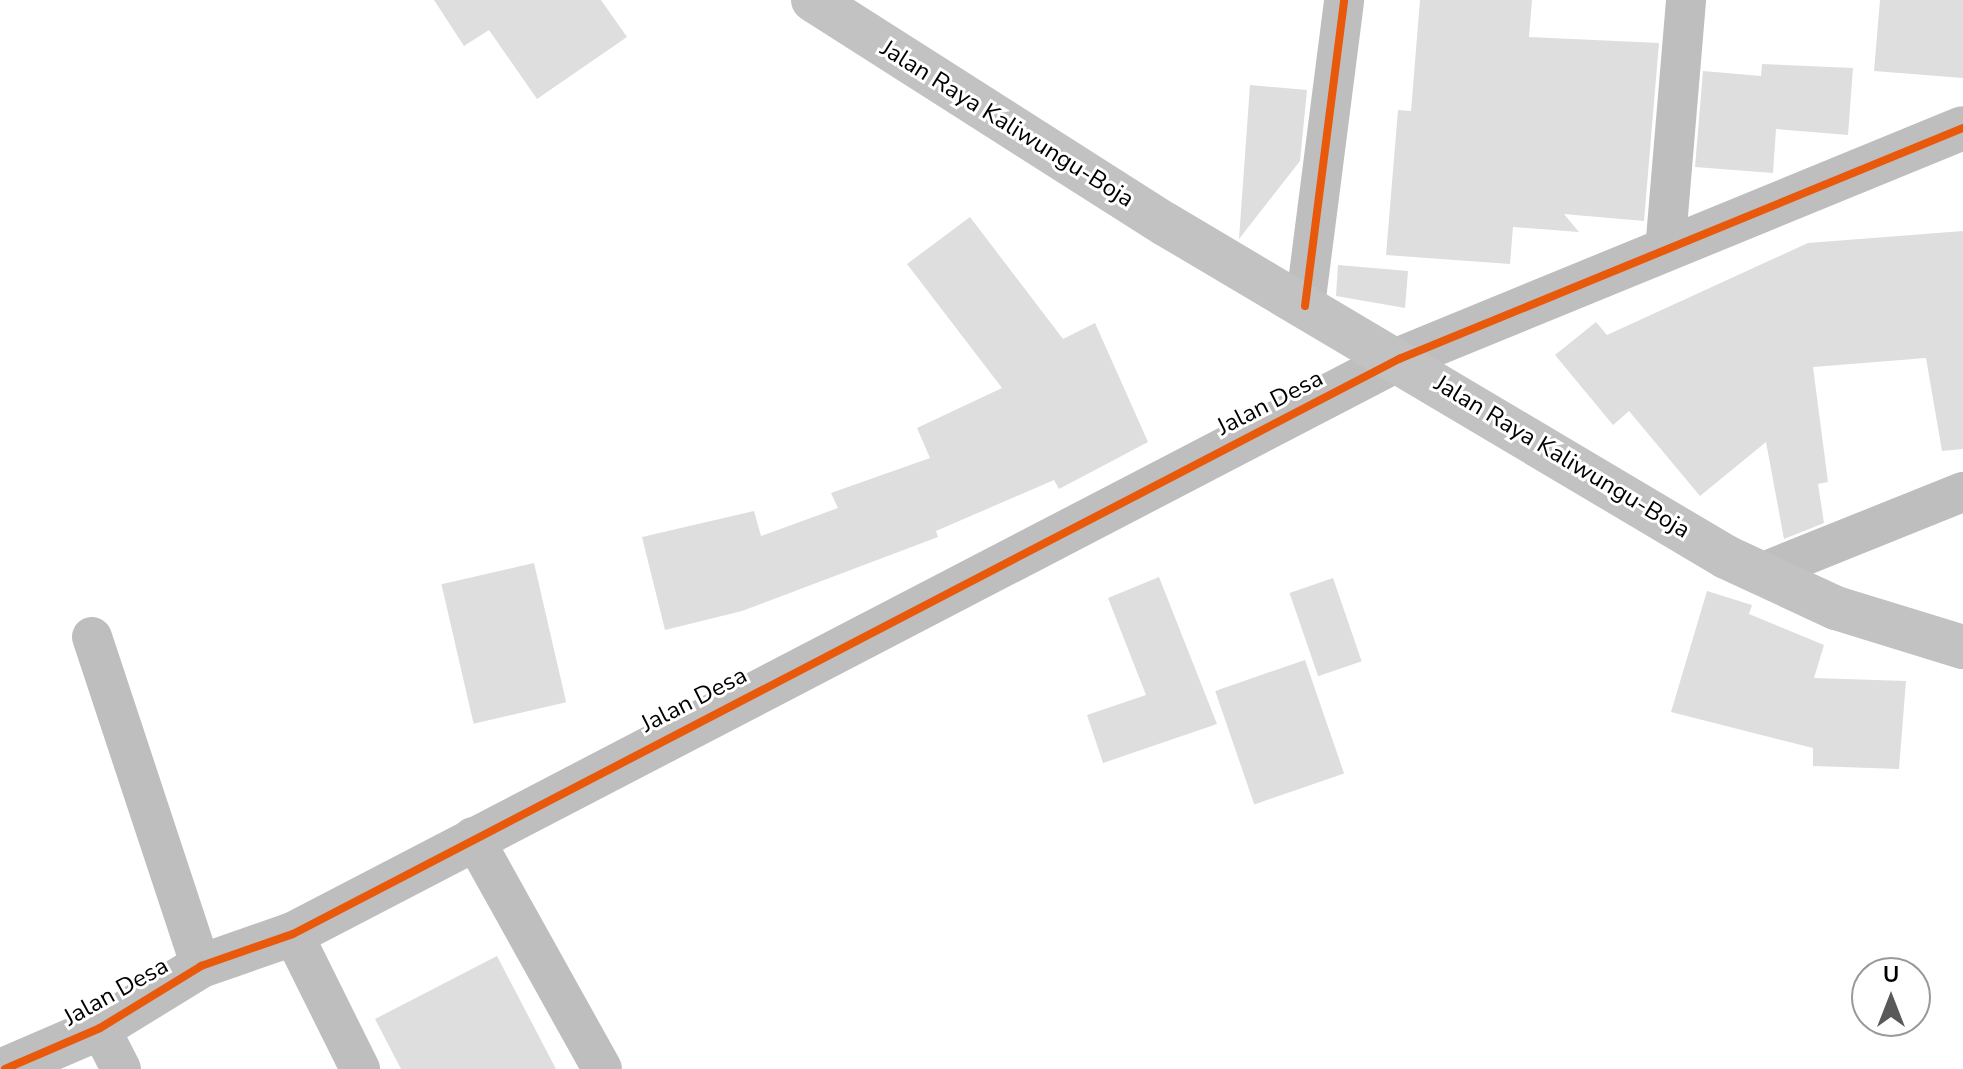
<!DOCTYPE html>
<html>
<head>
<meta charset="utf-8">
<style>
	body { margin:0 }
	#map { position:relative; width:1963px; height:1069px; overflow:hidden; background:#fff; font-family:"Nunito Sans",sans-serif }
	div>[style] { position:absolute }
	.building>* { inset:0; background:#dedede; transform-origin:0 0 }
	.minor>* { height:40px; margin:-20px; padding:0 20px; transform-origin:20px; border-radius:20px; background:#bebebe }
	.tertiary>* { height:44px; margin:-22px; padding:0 22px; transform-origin:22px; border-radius:22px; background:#bebebe }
	.secondary>* { height:44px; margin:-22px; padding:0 22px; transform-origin:22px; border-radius:22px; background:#c2c2c2 }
	.cycleway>* { height:8px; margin:-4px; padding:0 4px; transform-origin:4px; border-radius:4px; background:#e8590c }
	span { translate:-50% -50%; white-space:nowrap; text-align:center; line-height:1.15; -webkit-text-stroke:6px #fff; paint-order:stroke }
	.street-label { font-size:24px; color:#000 }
	.north { position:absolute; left:1851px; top:957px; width:80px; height:80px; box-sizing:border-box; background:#fff; border:2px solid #999; border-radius:50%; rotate:0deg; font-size:22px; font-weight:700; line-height:32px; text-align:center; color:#000 }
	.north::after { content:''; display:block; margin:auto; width:28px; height:36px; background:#595959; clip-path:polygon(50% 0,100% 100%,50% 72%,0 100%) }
</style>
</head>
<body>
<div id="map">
	<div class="building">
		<i style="clip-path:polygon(434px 0,601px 0,627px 37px,537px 99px,489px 30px,464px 46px)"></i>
		<i style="clip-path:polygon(1420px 0,1532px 0,1529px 37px,1659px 43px,1644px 221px,1564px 214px,1579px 232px,1513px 227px,1510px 264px,1386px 255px,1398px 110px,1411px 111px)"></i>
		<i style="clip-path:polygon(1880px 0,1963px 0,1963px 78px,1874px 71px)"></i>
		<i style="clip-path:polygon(1762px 64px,1853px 68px,1848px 135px,1776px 129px,1773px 173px,1695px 167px,1703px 71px,1761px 76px)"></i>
		<i style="clip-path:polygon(1250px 85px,1307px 90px,1300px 161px,1239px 239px)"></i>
		<i style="clip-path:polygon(970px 217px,1063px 339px,1095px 323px,1148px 442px,1059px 489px,1054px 480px,936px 531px,938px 537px,742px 611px,665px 630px,642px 537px,754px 511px,761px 536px,838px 508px,831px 493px,930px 458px,917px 428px,1002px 388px,907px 264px)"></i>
		<i style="clip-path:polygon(1963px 231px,1963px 449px,1942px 451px,1926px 358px,1813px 367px,1828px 482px,1818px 484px,1824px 523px,1784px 539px,1766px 442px,1700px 496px,1629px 411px,1613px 425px,1555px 355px,1596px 322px,1607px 335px,1808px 243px)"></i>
		<i style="clip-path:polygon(1338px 265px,1408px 271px,1405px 308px,1336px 296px)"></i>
		<i style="left:534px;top:563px;width:143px;height:95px;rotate:77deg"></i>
		<i style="clip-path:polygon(1159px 577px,1217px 724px,1103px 763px,1087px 715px,1146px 695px,1108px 598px)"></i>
		<i style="left:1333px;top:578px;width:88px;height:46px;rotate:71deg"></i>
		<i style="clip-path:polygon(1707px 591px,1752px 605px,1749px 614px,1824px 645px,1814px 678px,1906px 681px,1899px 769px,1813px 766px,1813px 748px,1671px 712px)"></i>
		<i style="left:1305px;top:660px;width:120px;height:95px;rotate:71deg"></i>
		<i style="clip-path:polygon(497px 956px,556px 1069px,401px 1069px,375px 1019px)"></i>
	</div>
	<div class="minor">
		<i style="left:1665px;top:251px;width:252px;rotate:-85.2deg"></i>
		<i style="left:1305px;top:306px;width:308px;rotate:-82.7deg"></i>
		<i style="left:1761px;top:573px;width:218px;rotate:-21.9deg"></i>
		<i style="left:92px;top:637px;width:347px;rotate:71.7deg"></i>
		<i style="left:473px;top:837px;width:265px;rotate:60.9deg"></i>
		<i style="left:293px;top:934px;width:151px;rotate:63.6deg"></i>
		<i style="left:100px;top:1028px;width:46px;rotate:62.9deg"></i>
	</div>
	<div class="tertiary">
		<i style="left:5px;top:1069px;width:103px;rotate:-23.3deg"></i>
		<i style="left:100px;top:1028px;width:119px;rotate:-31.5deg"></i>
		<i style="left:201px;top:966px;width:97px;rotate:-19.2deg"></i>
		<i style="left:293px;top:934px;width:1247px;rotate:-27.47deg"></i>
		<i style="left:1399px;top:359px;width:609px;rotate:-22.27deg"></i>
	</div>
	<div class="secondary">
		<i style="left:813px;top:0;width:417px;rotate:32.5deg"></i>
		<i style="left:1165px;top:224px;width:652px;rotate:30.69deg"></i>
		<i style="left:1726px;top:557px;width:121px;rotate:24.9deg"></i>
		<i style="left:1836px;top:608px;width:133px;rotate:17.1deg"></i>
	</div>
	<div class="cycleway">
		<i style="left:1305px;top:306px;width:308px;rotate:-82.7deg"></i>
		<i style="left:5px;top:1069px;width:103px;rotate:-23.3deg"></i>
		<i style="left:100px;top:1028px;width:119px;rotate:-31.5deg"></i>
		<i style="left:201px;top:966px;width:97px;rotate:-19.2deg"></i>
		<i style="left:293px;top:934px;width:1247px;rotate:-27.47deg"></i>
		<i style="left:1399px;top:359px;width:609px;rotate:-22.27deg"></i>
	</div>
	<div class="street-label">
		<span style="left:1007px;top:124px;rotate:32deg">Jalan Raya Kaliwungu-Boja</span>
		<span style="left:1270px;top:403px;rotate:-27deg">Jalan Desa</span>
		<span style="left:1562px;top:457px;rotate:31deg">Jalan Raya Kaliwungu-Boja</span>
		<span style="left:694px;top:700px;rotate:-27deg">Jalan Desa</span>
		<span style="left:116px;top:992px;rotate:-29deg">Jalan Desa</span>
	</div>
	<div class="north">U</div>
</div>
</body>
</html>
